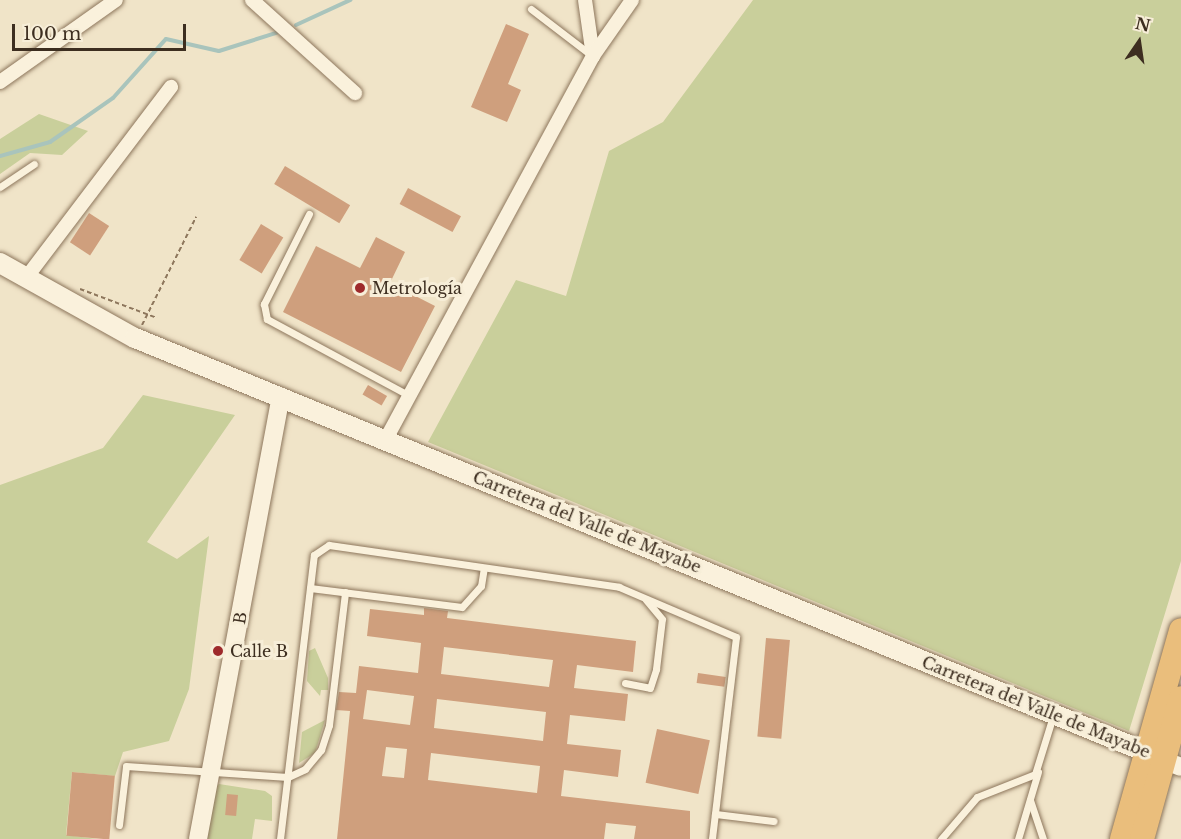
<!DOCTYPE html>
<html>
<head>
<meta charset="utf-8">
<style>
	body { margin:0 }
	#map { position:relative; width:1181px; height:839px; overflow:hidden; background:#f0e4c8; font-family:"Libre Baskerville",serif }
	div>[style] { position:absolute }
	.green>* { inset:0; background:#c9cf9b }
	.stream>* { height:4px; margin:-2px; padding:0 2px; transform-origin:2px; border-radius:2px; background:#a9c4bc }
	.building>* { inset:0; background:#cf9f7d; transform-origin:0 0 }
	.path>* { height:2px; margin-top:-1px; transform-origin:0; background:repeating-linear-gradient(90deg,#8d765c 0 4.5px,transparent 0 7.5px) }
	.roads { filter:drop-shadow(0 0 2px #8d765c) drop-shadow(0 0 2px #8d765c) }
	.service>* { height:7px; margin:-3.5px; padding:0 3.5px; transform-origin:3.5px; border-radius:3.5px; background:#faf1dc }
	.minor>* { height:14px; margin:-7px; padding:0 7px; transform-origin:7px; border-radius:7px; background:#faf1dc }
	.tertiary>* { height:18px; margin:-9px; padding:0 9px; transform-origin:9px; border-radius:9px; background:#faf1dc }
	.secondary>* { height:20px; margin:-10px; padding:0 10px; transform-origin:10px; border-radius:10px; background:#faf1dc }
	.trunk>* { height:24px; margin:-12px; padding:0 12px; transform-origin:12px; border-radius:12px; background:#eabe7c }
	.dots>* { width:16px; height:16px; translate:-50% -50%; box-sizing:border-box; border:3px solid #f7eed8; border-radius:50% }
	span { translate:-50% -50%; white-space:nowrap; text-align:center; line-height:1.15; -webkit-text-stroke:6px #f7eed8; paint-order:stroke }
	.poi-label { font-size:16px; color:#3d2e20 }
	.left { translate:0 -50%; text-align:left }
	.street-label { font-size:16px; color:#3d2e20 }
	.north { position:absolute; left:1109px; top:12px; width:60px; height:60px; -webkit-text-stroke:4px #f7eed8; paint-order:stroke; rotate:13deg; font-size:16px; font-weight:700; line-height:24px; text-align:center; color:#3d2e20 }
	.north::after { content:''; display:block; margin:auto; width:21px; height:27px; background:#3d2e20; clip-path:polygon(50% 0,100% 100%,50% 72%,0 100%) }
	.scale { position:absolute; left:12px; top:24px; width:174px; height:27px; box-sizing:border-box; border:3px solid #3d2e20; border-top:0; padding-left:8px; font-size:18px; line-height:21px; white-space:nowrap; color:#3d2e20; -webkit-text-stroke:4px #f7eed8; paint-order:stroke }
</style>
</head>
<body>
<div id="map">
	<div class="green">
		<i style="clip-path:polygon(753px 0,1181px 0,1181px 561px,1129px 731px,428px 442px,516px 280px,566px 296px,609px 151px,663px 122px)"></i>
		<i style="clip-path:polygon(39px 114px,88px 131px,62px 155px,30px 153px,0 174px,0 139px)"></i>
		<i style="clip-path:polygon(143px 395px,235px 415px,147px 542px,177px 559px,209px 536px,189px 689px,169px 741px,123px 752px,115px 776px,72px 772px,66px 835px,97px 839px,0 839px,0 485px,103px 448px)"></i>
		<i style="clip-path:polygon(315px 648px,328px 678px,328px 690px,321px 690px,320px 696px,307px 681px,309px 651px)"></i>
		<i style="clip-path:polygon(325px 720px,315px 753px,299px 763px,302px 732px)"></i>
		<i style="clip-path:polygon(219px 784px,265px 791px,272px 796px,272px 821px,255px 819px,252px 839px,202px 839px,212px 789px)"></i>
	</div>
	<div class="stream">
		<i style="left:296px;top:25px;width:60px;rotate:-24.8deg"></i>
		<i style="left:0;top:156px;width:52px;rotate:-15.6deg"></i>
		<i style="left:50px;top:142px;width:77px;rotate:-34.9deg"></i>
		<i style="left:113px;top:98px;width:79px;rotate:-48.1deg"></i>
		<i style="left:166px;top:39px;width:54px;rotate:12.8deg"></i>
		<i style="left:219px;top:51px;width:60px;rotate:-17.5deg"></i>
	</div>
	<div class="building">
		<i style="clip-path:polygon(506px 24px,529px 34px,508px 84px,521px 90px,507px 122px,471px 107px)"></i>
		<i style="left:285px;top:166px;width:76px;height:21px;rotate:31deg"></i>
		<i style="left:408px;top:188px;width:60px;height:18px;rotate:28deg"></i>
		<i style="left:89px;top:213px;width:24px;height:35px;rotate:33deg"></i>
		<i style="left:261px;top:224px;width:26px;height:42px;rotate:31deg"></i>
		<i style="clip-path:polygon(376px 237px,405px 252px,390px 283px,435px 306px,401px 372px,283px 312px,316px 246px,360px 268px)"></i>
		<i style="left:368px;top:385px;width:22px;height:11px;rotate:30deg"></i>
		<i style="clip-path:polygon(evenodd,424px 608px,448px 611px,447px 618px,636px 641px,633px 672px,577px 665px,574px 688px,628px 694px,625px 721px,570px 715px,567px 744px,621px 750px,618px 777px,564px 770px,561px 796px,690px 811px,690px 839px,634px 839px,636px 826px,606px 823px,604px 839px,337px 839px,350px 711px,336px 710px,339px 692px,356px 693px,359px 666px,418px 673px,421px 643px,367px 636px,370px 609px,424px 615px,424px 608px,444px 647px,553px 660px,549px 687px,441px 674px,444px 647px,424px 608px,367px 690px,414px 696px,410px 725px,363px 719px,367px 690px,424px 608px,437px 699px,546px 712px,543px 741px,434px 728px,437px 699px,424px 608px,386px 747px,407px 749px,404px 778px,382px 776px,386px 747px,424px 608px,431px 753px,540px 766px,537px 793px,428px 780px,431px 753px)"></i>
		<i style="left:766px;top:638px;width:24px;height:99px;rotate:5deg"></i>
		<i style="left:698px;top:673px;width:28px;height:10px;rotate:8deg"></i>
		<i style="left:657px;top:729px;width:54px;height:55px;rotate:12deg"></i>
		<i style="left:72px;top:772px;width:43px;height:64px;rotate:5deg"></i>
		<i style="left:227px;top:794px;width:11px;height:21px;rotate:5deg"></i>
	</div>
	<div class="path">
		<i style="left:80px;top:289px;width:82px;rotate:20.6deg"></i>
		<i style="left:142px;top:325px;width:121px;rotate:-63.4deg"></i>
	</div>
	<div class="roads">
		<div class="service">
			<i style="left:531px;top:9px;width:76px;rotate:37.5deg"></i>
			<i style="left:0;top:187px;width:41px;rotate:-34.1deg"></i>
			<i style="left:309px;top:214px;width:101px;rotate:116.6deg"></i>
			<i style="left:264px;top:304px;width:15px;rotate:79deg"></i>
			<i style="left:267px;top:319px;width:162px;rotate:28.3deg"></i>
			<i style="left:310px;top:588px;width:153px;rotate:7.1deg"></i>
			<i style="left:462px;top:607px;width:28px;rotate:-48deg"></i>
			<i style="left:481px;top:586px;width:18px;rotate:-81deg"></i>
			<i style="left:625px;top:683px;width:25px;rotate:11deg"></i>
			<i style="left:650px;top:688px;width:20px;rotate:-72deg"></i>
			<i style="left:656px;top:669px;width:50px;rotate:-83.2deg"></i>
			<i style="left:662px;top:619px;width:25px;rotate:-130deg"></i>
			<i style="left:1030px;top:800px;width:41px;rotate:71.6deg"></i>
			<i style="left:715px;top:814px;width:59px;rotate:6.8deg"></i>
			<i style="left:119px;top:825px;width:59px;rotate:-83.2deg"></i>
			<i style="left:126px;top:766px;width:162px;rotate:3.9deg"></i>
			<i style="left:288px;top:777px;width:19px;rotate:-25deg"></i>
			<i style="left:305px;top:769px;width:25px;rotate:-50deg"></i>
			<i style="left:321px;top:750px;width:26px;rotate:-72deg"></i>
			<i style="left:329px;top:725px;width:134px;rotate:-83.1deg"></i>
			<i style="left:280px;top:839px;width:286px;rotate:-83.2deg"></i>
			<i style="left:314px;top:555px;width:18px;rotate:-34deg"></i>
			<i style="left:329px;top:545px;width:293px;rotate:8.2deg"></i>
			<i style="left:619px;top:587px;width:127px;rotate:23.1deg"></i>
			<i style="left:736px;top:637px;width:203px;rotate:96.8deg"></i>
			<i style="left:941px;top:839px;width:55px;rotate:-49.4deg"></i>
			<i style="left:977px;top:797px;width:62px;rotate:-21.6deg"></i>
			<i style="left:1035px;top:774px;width:61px;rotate:-72.8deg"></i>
			<i style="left:1018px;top:839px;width:70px;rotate:-73.4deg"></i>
		</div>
		<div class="minor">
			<i style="left:252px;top:0;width:139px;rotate:42.1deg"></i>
			<i style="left:585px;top:0;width:57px;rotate:81.9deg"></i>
			<i style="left:0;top:82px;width:142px;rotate:-35.3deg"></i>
			<i style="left:26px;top:278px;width:240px;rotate:-52.8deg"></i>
			<i style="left:386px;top:439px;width:435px;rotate:-61.6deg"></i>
			<i style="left:593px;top:56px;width:68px;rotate:-55.1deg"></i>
		</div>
		<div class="tertiary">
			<i style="left:1163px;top:760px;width:19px;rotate:21deg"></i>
			<i style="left:198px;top:839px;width:450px;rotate:-79.4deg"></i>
		</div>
		<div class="secondary">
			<i style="left:0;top:263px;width:154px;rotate:29.1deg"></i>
			<i style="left:135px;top:338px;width:1105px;rotate:22.27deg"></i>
		</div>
		<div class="trunk">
			<i style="left:1122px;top:839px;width:217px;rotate:-74.2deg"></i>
			<i style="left:1142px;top:839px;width:146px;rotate:-74.5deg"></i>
		</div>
	</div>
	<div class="dots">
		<i style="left:360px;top:288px;background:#9e2a2b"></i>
		<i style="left:218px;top:651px;background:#9e2a2b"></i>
	</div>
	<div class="poi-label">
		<span class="left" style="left:372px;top:288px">Metrología</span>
		<span class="left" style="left:230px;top:651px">Calle B</span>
	</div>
	<div class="street-label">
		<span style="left:587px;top:522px;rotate:22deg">Carretera del Valle de Mayabe</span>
		<span style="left:240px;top:618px;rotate:-80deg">B</span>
		<span style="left:1036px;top:707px;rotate:22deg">Carretera del Valle de Mayabe</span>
	</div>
	<div class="north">N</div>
	<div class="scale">100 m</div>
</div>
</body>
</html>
